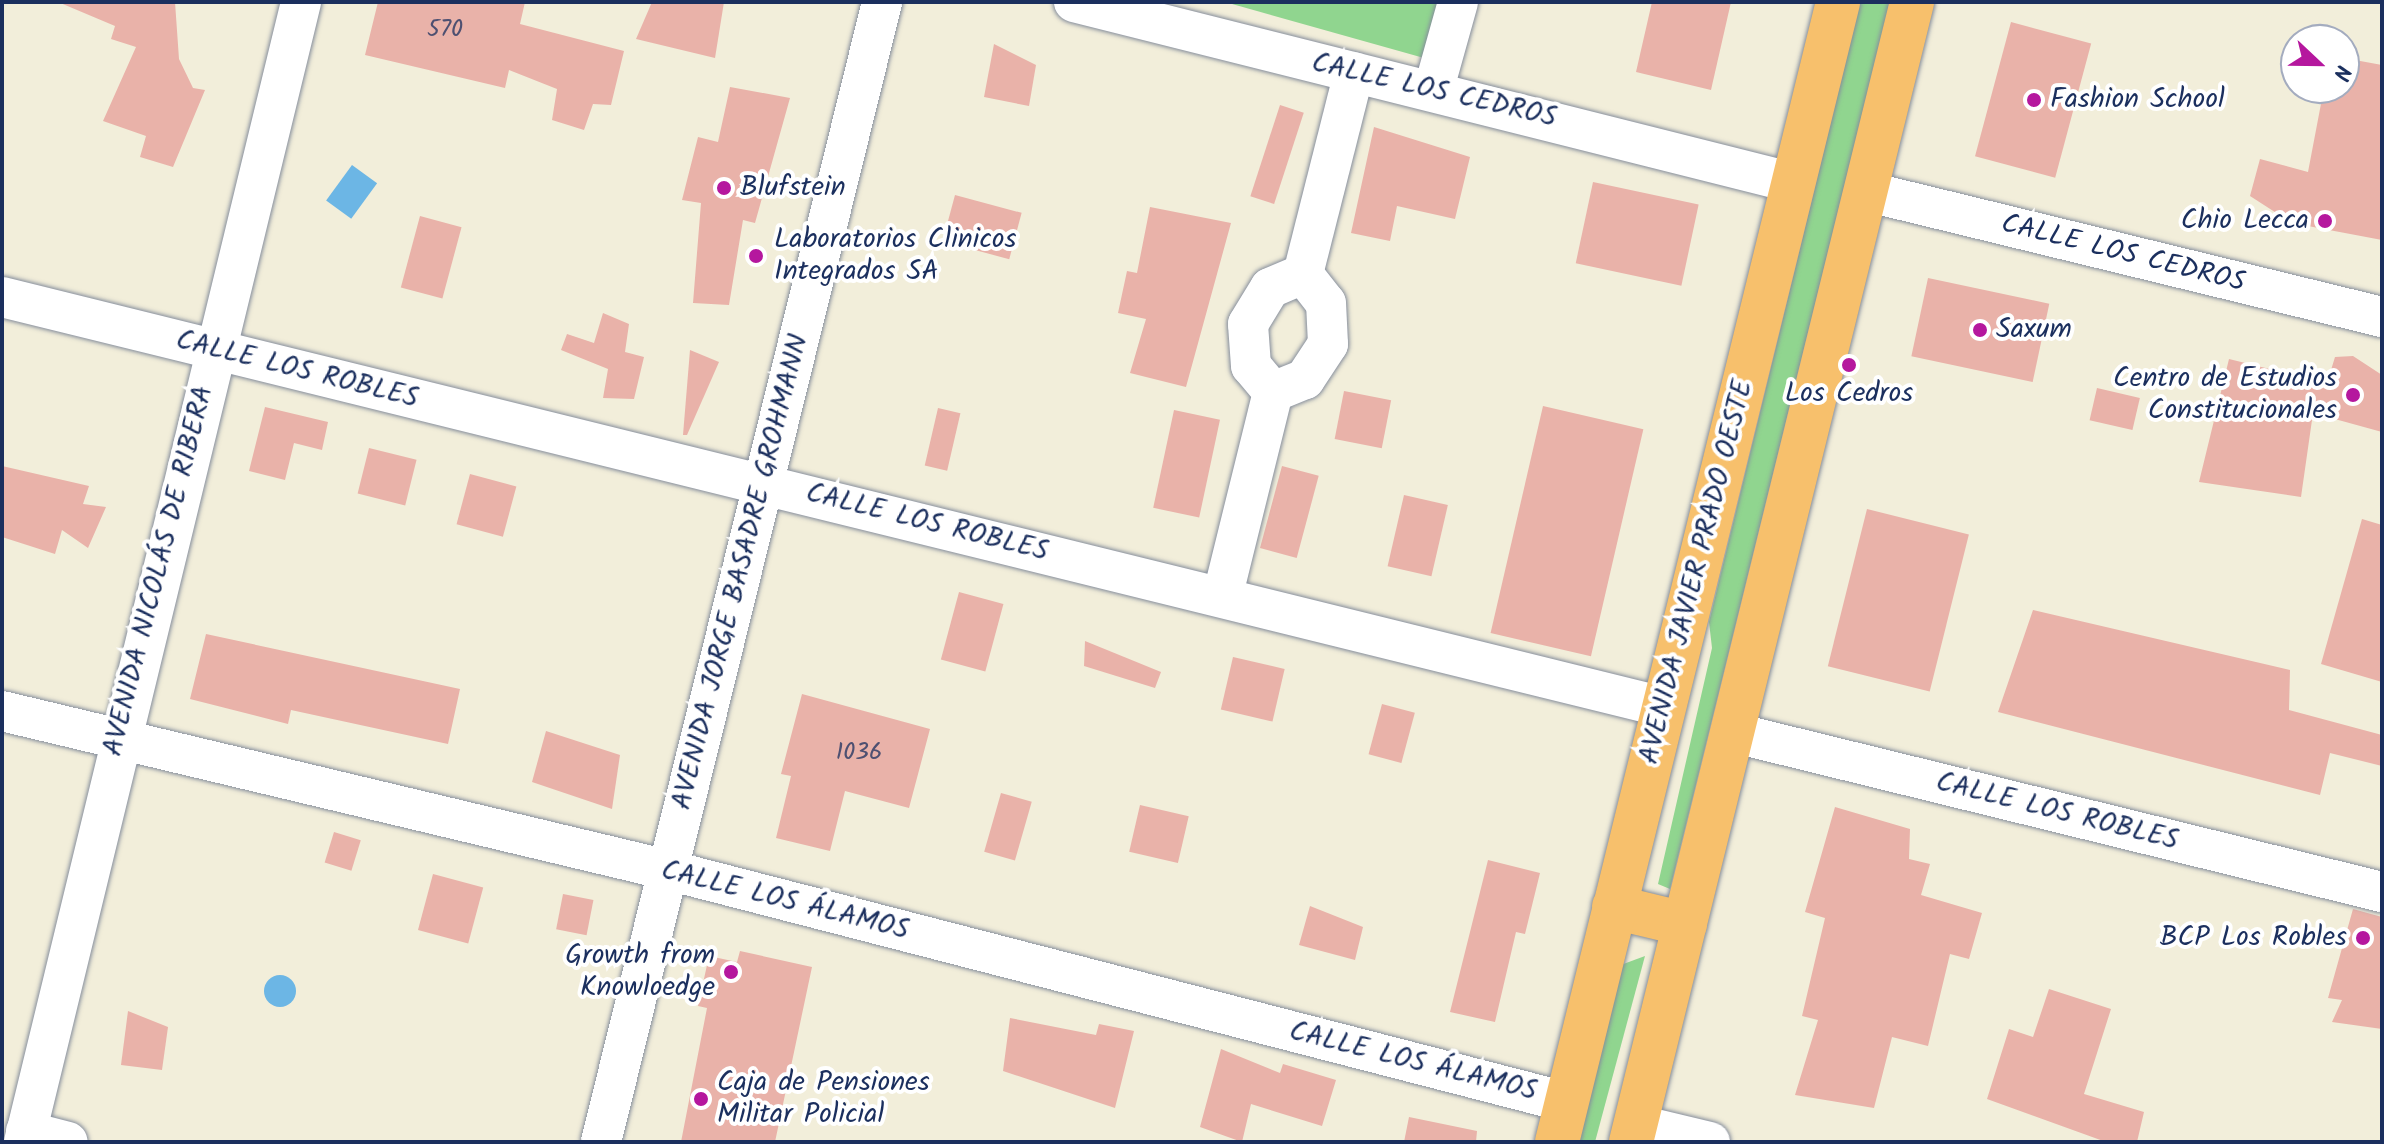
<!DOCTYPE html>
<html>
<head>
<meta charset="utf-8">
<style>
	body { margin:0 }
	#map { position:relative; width:2384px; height:1144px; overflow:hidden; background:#f2eeda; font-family:Kalam,sans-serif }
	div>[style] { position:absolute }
	.green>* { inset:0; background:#90d58f }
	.water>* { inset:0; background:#6cb6e5; transform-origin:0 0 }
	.round { border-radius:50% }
	.building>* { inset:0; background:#e9b2a9; transform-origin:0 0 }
	.roads { filter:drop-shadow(0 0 2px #868e9c) drop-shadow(0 0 2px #868e9c) }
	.minor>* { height:40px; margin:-20px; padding:0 20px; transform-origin:20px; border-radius:20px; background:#fff }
	.major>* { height:44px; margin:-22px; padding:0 22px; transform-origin:22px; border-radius:22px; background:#f7c06c }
	.dots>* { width:22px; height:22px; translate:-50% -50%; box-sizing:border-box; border:4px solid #fff; border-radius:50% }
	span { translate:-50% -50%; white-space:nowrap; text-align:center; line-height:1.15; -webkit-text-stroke:8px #fff; paint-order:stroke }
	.number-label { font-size:24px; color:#4e5071 }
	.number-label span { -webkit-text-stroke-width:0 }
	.street-label { font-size:28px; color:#1b2f5e }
	.poi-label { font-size:28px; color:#1b2f5e }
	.left { translate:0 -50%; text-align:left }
	.right { translate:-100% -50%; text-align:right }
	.frame { position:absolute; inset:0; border:4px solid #1b2f5e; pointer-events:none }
	.north { position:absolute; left:2280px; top:24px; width:80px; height:80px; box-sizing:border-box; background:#fff; border:2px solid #a4acbf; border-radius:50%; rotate:112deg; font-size:22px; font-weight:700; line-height:32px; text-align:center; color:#1b2f5e }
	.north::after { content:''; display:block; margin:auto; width:28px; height:36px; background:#b5179e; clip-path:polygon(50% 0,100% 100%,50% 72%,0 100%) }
</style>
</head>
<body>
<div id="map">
	<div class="green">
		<i style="clip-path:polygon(1225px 2px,1473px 2px,1456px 67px)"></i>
		<i style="clip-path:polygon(1860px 2px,1890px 2px,1670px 889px,1658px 884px,1712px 648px,1709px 622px)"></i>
		<i style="clip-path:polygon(1645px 956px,1595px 1142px,1574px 1142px,1618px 966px)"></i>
	</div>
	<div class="water">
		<i style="left:352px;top:165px;width:31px;height:44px;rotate:36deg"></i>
		<i class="round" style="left:264px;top:975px;width:32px;height:32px"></i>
	</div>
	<div class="building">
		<i style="clip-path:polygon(58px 2px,175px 2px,179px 59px,193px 88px,205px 90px,173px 167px,140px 157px,146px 136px,103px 121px,136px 47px,111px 39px,115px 26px)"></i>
		<i style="clip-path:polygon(378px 2px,525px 2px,520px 24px,624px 51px,611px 105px,593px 104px,584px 130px,552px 120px,557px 89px,509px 70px,505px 88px,365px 55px)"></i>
		<i style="clip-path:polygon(652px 2px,724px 2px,715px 58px,636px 39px)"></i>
		<i style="clip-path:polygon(1652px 2px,1731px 2px,1711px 90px,1636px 72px)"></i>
		<i style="left:2011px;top:22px;width:83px;height:139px;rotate:15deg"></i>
		<i style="clip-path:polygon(994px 44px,1036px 65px,1029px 106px,984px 97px)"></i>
		<i style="clip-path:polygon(2344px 58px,2382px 65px,2382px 240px,2292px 223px,2250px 196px,2260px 159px,2308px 172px,2324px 88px,2344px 88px)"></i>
		<i style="clip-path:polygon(730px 87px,790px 98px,755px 223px,743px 220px,729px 305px,693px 303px,701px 203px,682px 200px,698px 137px,718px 142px)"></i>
		<i style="left:1280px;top:105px;width:25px;height:96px;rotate:18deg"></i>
		<i style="clip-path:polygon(1374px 127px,1470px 157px,1455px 219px,1397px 206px,1390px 241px,1351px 233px)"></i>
		<i style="left:1593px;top:182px;width:108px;height:83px;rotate:12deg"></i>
		<i style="left:955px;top:195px;width:69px;height:48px;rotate:15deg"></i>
		<i style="clip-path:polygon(1150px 207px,1231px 223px,1186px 387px,1130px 373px,1146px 319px,1118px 313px,1127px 271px,1137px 273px)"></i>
		<i style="left:420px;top:216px;width:43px;height:74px;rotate:15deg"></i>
		<i style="left:1928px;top:278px;width:124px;height:80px;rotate:12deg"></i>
		<i style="clip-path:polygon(603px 313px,629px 324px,625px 352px,644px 357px,634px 399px,603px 398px,608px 369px,561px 350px,567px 334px,594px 343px)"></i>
		<i style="clip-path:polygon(690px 350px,719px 362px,687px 435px,683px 435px)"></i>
		<i style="clip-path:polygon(2353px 356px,2382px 375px,2382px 432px,2313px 413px,2301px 497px,2199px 482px,2229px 359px,2327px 383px,2335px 357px)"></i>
		<i style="left:2097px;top:388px;width:44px;height:33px;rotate:13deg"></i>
		<i style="left:1344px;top:391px;width:48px;height:49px;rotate:11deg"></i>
		<i style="left:1543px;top:406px;width:103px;height:233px;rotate:13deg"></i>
		<i style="clip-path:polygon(265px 407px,328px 422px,322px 450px,294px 443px,285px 480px,249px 471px)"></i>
		<i style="left:938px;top:408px;width:23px;height:59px;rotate:13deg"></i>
		<i style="left:1174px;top:410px;width:47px;height:100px;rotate:12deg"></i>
		<i style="left:369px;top:448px;width:49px;height:47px;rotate:14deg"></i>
		<i style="clip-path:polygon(2px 466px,89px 486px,83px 504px,106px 507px,88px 548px,62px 530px,55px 554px,2px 537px)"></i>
		<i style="left:1282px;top:466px;width:38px;height:85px;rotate:15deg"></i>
		<i style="left:470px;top:474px;width:48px;height:52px;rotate:15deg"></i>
		<i style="left:1404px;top:495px;width:45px;height:73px;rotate:13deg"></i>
		<i style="left:1867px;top:509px;width:105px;height:162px;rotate:14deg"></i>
		<i style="clip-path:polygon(2362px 519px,2382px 525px,2382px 682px,2321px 664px)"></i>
		<i style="left:959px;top:592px;width:46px;height:70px;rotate:15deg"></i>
		<i style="clip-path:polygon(2033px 610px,2290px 670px,2289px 710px,2382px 735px,2382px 766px,2330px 753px,2320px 795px,1998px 712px)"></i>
		<i style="clip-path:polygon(206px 634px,460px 689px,448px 744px,291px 710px,288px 724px,190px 699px)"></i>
		<i style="clip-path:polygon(1085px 641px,1161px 672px,1155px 688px,1084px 666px)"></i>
		<i style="left:1233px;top:657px;width:53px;height:54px;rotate:13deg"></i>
		<i style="clip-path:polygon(802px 694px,930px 729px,909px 808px,845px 791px,830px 851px,776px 838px,791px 776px,781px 774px)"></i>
		<i style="left:1382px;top:704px;width:34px;height:52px;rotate:15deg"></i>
		<i style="clip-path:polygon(546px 731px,620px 755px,612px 809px,532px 782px)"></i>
		<i style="left:1001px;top:793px;width:32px;height:61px;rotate:16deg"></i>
		<i style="left:1140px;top:805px;width:50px;height:48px;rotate:13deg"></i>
		<i style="clip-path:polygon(1835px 807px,1910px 829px,1909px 859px,1930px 864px,1921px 895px,1982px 913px,1969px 959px,1950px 954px,1928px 1046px,1892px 1037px,1874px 1108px,1795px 1095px,1818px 1020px,1802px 1016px,1825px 918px,1805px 912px)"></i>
		<i style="left:334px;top:832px;width:28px;height:32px;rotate:17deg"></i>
		<i style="clip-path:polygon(1488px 860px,1540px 873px,1525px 934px,1516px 932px,1495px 1022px,1450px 1012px)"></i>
		<i style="left:433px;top:874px;width:52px;height:58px;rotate:15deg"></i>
		<i style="left:563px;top:894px;width:31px;height:36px;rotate:11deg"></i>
		<i style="clip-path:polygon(1310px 906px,1363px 927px,1355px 960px,1299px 945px)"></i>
		<i style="clip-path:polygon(2353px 909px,2382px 917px,2382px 1029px,2332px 1022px,2342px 1000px,2328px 998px)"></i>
		<i style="clip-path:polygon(740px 951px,812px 967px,775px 1142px,681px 1142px,707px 1008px,698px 1006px,709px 956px,737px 962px)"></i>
		<i style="clip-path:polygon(2049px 989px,2111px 1009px,2084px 1094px,2144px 1112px,2137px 1142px,2106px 1142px,1987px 1099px,2009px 1029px,2033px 1037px)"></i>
		<i style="clip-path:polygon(128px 1011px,168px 1027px,162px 1070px,121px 1065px)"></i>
		<i style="clip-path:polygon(1010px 1018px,1096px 1035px,1099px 1024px,1134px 1031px,1115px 1108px,1003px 1071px)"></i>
		<i style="clip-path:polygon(1221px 1049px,1280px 1073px,1283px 1064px,1336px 1080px,1322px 1126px,1251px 1104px,1242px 1142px,1200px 1127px)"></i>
		<i style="clip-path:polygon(1409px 1117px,1477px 1131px,1476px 1142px,1404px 1142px)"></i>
	</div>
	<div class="roads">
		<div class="minor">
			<i style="left:1074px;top:2px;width:742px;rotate:14.11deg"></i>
			<i style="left:1434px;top:88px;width:89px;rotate:-74.4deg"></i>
			<i style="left:1865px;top:191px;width:532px;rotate:13.7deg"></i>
			<i style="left:1303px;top:274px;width:37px;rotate:52deg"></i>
			<i style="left:1326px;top:303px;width:41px;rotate:87.2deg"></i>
			<i style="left:1328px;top:344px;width:42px;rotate:123.3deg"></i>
			<i style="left:1305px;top:379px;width:35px;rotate:158deg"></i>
			<i style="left:1273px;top:392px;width:34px;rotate:-130deg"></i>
			<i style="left:1251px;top:366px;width:42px;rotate:-94.1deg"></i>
			<i style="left:1248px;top:324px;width:42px;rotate:-58.6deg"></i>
			<i style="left:1270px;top:288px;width:36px;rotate:-23deg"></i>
			<i style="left:1303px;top:274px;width:208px;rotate:-75.8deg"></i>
			<i style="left:2px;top:297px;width:1712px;rotate:13.86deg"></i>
			<i style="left:1223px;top:594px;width:208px;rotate:-76.1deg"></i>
			<i style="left:2px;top:711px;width:685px;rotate:13.43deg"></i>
			<i style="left:668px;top:870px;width:927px;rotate:14.49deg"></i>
			<i style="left:1731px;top:732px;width:670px;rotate:13.81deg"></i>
			<i style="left:1635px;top:1124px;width:77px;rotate:13.5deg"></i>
			<i style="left:26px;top:1131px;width:43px;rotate:14.7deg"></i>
			<i style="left:24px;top:1142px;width:1173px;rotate:-76.34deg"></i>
			<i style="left:601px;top:1142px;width:1174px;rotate:-76.15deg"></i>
		</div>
		<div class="major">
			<i style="left:1614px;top:907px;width:73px;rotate:13.5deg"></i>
			<i style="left:1557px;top:1142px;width:1174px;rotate:-76.15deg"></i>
			<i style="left:1631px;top:1142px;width:1174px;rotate:-76.15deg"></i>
		</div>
	</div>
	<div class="dots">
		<i style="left:2034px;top:100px;background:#b5179e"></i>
		<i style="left:724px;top:188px;background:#b5179e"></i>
		<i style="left:2325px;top:221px;background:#b5179e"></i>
		<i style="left:756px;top:256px;background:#b5179e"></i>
		<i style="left:1980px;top:330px;background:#b5179e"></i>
		<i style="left:1849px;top:365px;background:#b5179e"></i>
		<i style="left:2353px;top:395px;background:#b5179e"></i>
		<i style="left:2363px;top:938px;background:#b5179e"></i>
		<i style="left:731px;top:972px;background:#b5179e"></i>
		<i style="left:701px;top:1099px;background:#b5179e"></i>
	</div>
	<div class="number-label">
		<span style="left:445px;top:30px">570</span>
		<span style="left:859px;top:753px">1036</span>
	</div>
	<div class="street-label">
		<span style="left:1434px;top:91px;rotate:13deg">CALLE LOS CEDROS</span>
		<span style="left:2123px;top:254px;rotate:14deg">CALLE LOS CEDROS</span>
		<span style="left:297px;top:370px;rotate:14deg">CALLE LOS ROBLES</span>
		<span style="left:927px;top:523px;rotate:14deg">CALLE LOS ROBLES</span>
		<span style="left:159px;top:571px;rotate:-76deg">AVENIDA NICOLÁS DE RIBERA</span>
		<span style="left:741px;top:572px;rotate:-76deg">AVENIDA JORGE BASADRE GROHMANN</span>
		<span style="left:1697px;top:572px;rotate:-76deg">AVENIDA JAVIER PRADO OESTE</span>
		<span style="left:2057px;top:812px;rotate:14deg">CALLE LOS ROBLES</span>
		<span style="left:785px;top:901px;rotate:14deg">CALLE LOS ÁLAMOS</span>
		<span style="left:1413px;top:1062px;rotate:14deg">CALLE LOS ÁLAMOS</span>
	</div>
	<div class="poi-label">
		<span class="left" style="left:2050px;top:100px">Fashion School</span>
		<span class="left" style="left:740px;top:188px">Blufstein</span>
		<span class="right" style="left:2309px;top:221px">Chio Lecca</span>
		<span class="left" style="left:774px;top:256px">Laboratorios Clinicos<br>Integrados SA</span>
		<span class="left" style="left:1996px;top:330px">Saxum</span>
		<span class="right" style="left:2337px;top:395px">Centro de Estudios<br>Constitucionales</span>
		<span style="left:1849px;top:394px">Los Cedros</span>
		<span class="right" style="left:2347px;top:938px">BCP Los Robles</span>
		<span class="right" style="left:715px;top:972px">Growth from<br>Knowloedge</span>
		<span class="left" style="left:717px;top:1099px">Caja de Pensiones<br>Militar Policial</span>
	</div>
	<div class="frame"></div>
	<div class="north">N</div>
</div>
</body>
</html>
